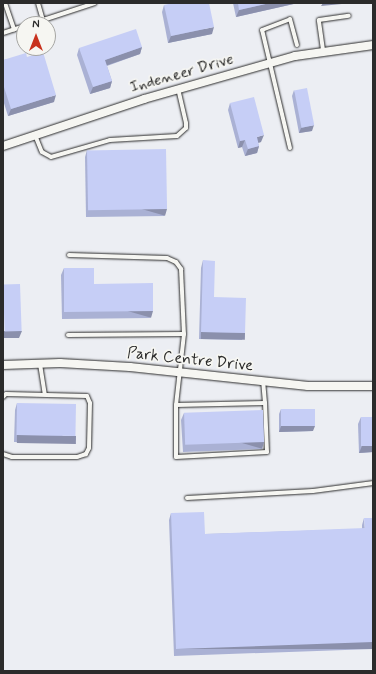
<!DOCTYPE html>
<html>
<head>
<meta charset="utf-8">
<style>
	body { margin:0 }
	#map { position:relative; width:376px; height:674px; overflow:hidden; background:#eceef3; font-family:Mynerve,sans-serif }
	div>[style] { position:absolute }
	.roads { filter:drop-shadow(0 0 1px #2b2b2b) drop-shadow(0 0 1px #2b2b2b) }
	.service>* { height:4px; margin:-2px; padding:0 2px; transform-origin:2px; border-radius:2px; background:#f6f6f2 }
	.minor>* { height:8px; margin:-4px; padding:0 4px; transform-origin:4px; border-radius:4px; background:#f6f6f2 }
	.wall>* { inset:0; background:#aab1d4 }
	.shaded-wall>* { inset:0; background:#8b90ac; transform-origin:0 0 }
	.building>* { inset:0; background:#c6cef6; transform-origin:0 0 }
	span { translate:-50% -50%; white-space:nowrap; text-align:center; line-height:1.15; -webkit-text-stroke:3.5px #f6f6f2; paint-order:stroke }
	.street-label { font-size:16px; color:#2b2b2b }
	.frame { position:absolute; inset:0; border:4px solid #2b2b2b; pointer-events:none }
	.north { position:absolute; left:16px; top:16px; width:40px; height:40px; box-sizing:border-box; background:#f6f6f2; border:1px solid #a5a5a2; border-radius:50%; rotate:0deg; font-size:11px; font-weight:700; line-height:16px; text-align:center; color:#2b2b2b }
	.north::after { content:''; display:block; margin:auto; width:14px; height:18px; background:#c8321e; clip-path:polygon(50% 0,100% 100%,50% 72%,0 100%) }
</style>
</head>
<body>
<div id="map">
	<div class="roads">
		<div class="service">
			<i style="left:5px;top:3px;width:28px;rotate:71deg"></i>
			<i style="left:38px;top:3px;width:18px;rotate:74deg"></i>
			<i style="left:31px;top:24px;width:67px;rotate:-18.2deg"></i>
			<i style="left:3px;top:33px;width:22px;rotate:-18deg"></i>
			<i style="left:323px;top:50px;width:30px;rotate:-98deg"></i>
			<i style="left:319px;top:20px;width:30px;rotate:-8deg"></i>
			<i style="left:35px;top:135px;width:18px;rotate:68deg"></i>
			<i style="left:42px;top:152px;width:10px;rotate:29deg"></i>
			<i style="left:51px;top:157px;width:61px;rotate:-16.1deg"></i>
			<i style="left:110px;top:140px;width:67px;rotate:-3.4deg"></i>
			<i style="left:177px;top:136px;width:12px;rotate:-42deg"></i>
			<i style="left:186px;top:128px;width:5px;rotate:-90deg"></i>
			<i style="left:186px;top:123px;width:35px;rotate:-103deg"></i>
			<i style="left:290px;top:148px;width:121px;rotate:-103.3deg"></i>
			<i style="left:262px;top:30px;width:30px;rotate:-21deg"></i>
			<i style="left:290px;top:19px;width:27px;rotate:75deg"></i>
			<i style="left:69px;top:255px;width:98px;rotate:1.8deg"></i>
			<i style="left:167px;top:258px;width:10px;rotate:24deg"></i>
			<i style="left:176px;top:262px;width:9px;rotate:54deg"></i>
			<i style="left:181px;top:269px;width:65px;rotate:87.4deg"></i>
			<i style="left:184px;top:334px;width:71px;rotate:96.4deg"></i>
			<i style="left:176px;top:405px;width:89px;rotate:-1.3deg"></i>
			<i style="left:265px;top:403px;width:22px;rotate:-95deg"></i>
			<i style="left:68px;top:335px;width:116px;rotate:-0.5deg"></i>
			<i style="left:40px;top:364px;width:30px;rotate:81deg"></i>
			<i style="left:3px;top:397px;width:4px;rotate:-45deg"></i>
			<i style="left:6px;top:394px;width:81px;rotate:1.4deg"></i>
			<i style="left:87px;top:396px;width:8px;rotate:67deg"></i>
			<i style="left:90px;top:403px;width:45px;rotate:91.3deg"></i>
			<i style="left:89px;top:448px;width:7px;rotate:117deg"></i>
			<i style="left:86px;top:454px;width:9px;rotate:162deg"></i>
			<i style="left:77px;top:457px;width:65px;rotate:180deg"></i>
			<i style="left:12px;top:457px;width:9px;rotate:-162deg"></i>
			<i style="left:176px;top:405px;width:52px;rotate:90deg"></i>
			<i style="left:176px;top:457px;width:91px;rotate:-3.1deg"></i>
			<i style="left:267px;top:452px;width:49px;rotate:-92.3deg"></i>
			<i style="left:187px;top:498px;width:126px;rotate:-3.2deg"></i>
			<i style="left:313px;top:491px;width:61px;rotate:-7.6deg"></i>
		</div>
		<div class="minor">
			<i style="left:3px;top:146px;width:149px;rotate:-18.4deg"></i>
			<i style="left:144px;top:99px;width:157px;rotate:-15.9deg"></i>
			<i style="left:295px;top:56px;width:79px;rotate:-8deg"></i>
			<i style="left:3px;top:365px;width:57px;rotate:-2deg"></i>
			<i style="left:60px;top:363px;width:70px;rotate:3.3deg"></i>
			<i style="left:130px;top:367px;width:179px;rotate:6.1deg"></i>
			<i style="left:308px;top:386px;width:65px"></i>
		</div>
	</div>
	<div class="wall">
		<i style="clip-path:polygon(233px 3px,298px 3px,236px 17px)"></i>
		<i style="clip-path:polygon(164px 5px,212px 34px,168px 43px,162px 12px)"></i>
		<i style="clip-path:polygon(142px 47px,140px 54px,107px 66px,112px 81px,110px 88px,90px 94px,77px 55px,79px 48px)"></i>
		<i style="clip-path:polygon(27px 57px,54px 102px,8px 116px,3px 100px,3px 60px)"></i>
		<i style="clip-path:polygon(294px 90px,312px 131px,299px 133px,292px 96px)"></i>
		<i style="clip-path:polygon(230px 103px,261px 142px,258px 143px,259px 146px,257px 153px,245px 156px,242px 147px,238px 148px,228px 110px)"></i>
		<i style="clip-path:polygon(87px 150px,165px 216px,86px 217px,85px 157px)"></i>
		<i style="clip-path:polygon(203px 260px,214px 297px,245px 333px,242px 340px,199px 339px,201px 268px)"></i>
		<i style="clip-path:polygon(64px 268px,94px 284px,151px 318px,62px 319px,61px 275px)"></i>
		<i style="clip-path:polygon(17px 403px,73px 443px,14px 442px,15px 410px)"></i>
		<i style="clip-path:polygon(281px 409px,313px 431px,279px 432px,279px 414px)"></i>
		<i style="clip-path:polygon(184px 413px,264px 442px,262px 449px,183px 452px,181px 420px)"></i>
		<i style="clip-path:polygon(361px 417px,373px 417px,373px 452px,359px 453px,358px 424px)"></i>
		<i style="clip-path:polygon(171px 513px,205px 534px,362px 529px,362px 525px,364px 518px,373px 649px,174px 656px,169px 520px)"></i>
	</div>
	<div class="shaded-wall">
		<i style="clip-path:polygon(270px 3px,298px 3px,236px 17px,239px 10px)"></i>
		<i style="clip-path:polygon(323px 3px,352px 3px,321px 6px)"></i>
		<i style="clip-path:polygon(214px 27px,212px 34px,168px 43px,171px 36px)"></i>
		<i style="clip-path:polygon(142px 47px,140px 54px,102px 67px,105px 60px)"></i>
		<i style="clip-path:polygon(112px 81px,110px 88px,90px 94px,93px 87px)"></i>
		<i style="clip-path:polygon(56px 95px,54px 102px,8px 116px,11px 109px)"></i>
		<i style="clip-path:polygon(314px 125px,312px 131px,299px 133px,301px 128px)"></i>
		<i style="clip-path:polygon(264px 135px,261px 142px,254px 144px,257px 137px)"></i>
		<i style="clip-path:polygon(245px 140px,242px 147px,238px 148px,240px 141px)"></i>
		<i style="clip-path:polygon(259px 146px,257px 153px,245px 156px,248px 149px)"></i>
		<i style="left:167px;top:209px;width:7px;height:79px;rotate:106deg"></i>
		<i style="left:153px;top:311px;width:7px;height:89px;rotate:106deg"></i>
		<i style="clip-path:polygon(3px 331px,22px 331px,19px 338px,3px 338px)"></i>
		<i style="left:201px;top:332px;width:44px;height:7px;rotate:1deg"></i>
		<i style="clip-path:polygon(281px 426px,315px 426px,313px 431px,279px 432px)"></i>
		<i style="left:17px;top:435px;width:59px;height:8px;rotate:1deg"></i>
		<i style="left:264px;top:442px;width:7px;height:79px;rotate:106deg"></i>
		<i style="clip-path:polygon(373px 445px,373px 452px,359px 453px,362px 446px)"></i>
		<i style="left:373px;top:642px;width:7px;height:197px;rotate:90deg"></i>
	</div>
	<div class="building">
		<i style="clip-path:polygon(173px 3px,209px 3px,214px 27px,171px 36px,164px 5px)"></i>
		<i style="clip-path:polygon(238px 3px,270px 3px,239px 10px)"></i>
		<i style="clip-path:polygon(136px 29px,142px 47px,105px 60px,112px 81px,93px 87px,79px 48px)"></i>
		<i style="clip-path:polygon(43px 52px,56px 95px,11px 109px,3px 84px,3px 60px,26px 53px,27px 57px)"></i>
		<i style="left:307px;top:88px;width:38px;height:13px;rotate:79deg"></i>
		<i style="clip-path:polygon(254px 97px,264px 135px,257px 137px,259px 146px,248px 149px,245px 140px,240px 141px,230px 103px)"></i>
		<i style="left:166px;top:149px;width:60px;height:79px;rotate:89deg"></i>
		<i style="clip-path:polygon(203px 260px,215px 261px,214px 297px,246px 298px,245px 333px,201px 332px)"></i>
		<i style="clip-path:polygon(64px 268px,94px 268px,94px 284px,153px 283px,153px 311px,64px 312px)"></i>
		<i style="left:20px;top:284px;width:47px;height:17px;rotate:88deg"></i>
		<i style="left:17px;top:403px;width:59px;height:32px;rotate:1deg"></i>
		<i style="left:281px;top:409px;width:34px;height:17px"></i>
		<i style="left:263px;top:410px;width:32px;height:79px;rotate:88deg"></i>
		<i style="left:361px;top:417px;width:12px;height:29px"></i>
		<i style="clip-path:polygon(204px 512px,205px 534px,365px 528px,364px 518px,373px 518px,373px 642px,176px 649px,171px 513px)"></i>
	</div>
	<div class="street-label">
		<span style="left:182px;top:74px;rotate:-16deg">Indeneer Drive</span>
		<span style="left:190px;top:360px;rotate:6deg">Park Centre Drive</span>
	</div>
	<div class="frame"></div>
	<div class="north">N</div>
</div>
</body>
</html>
